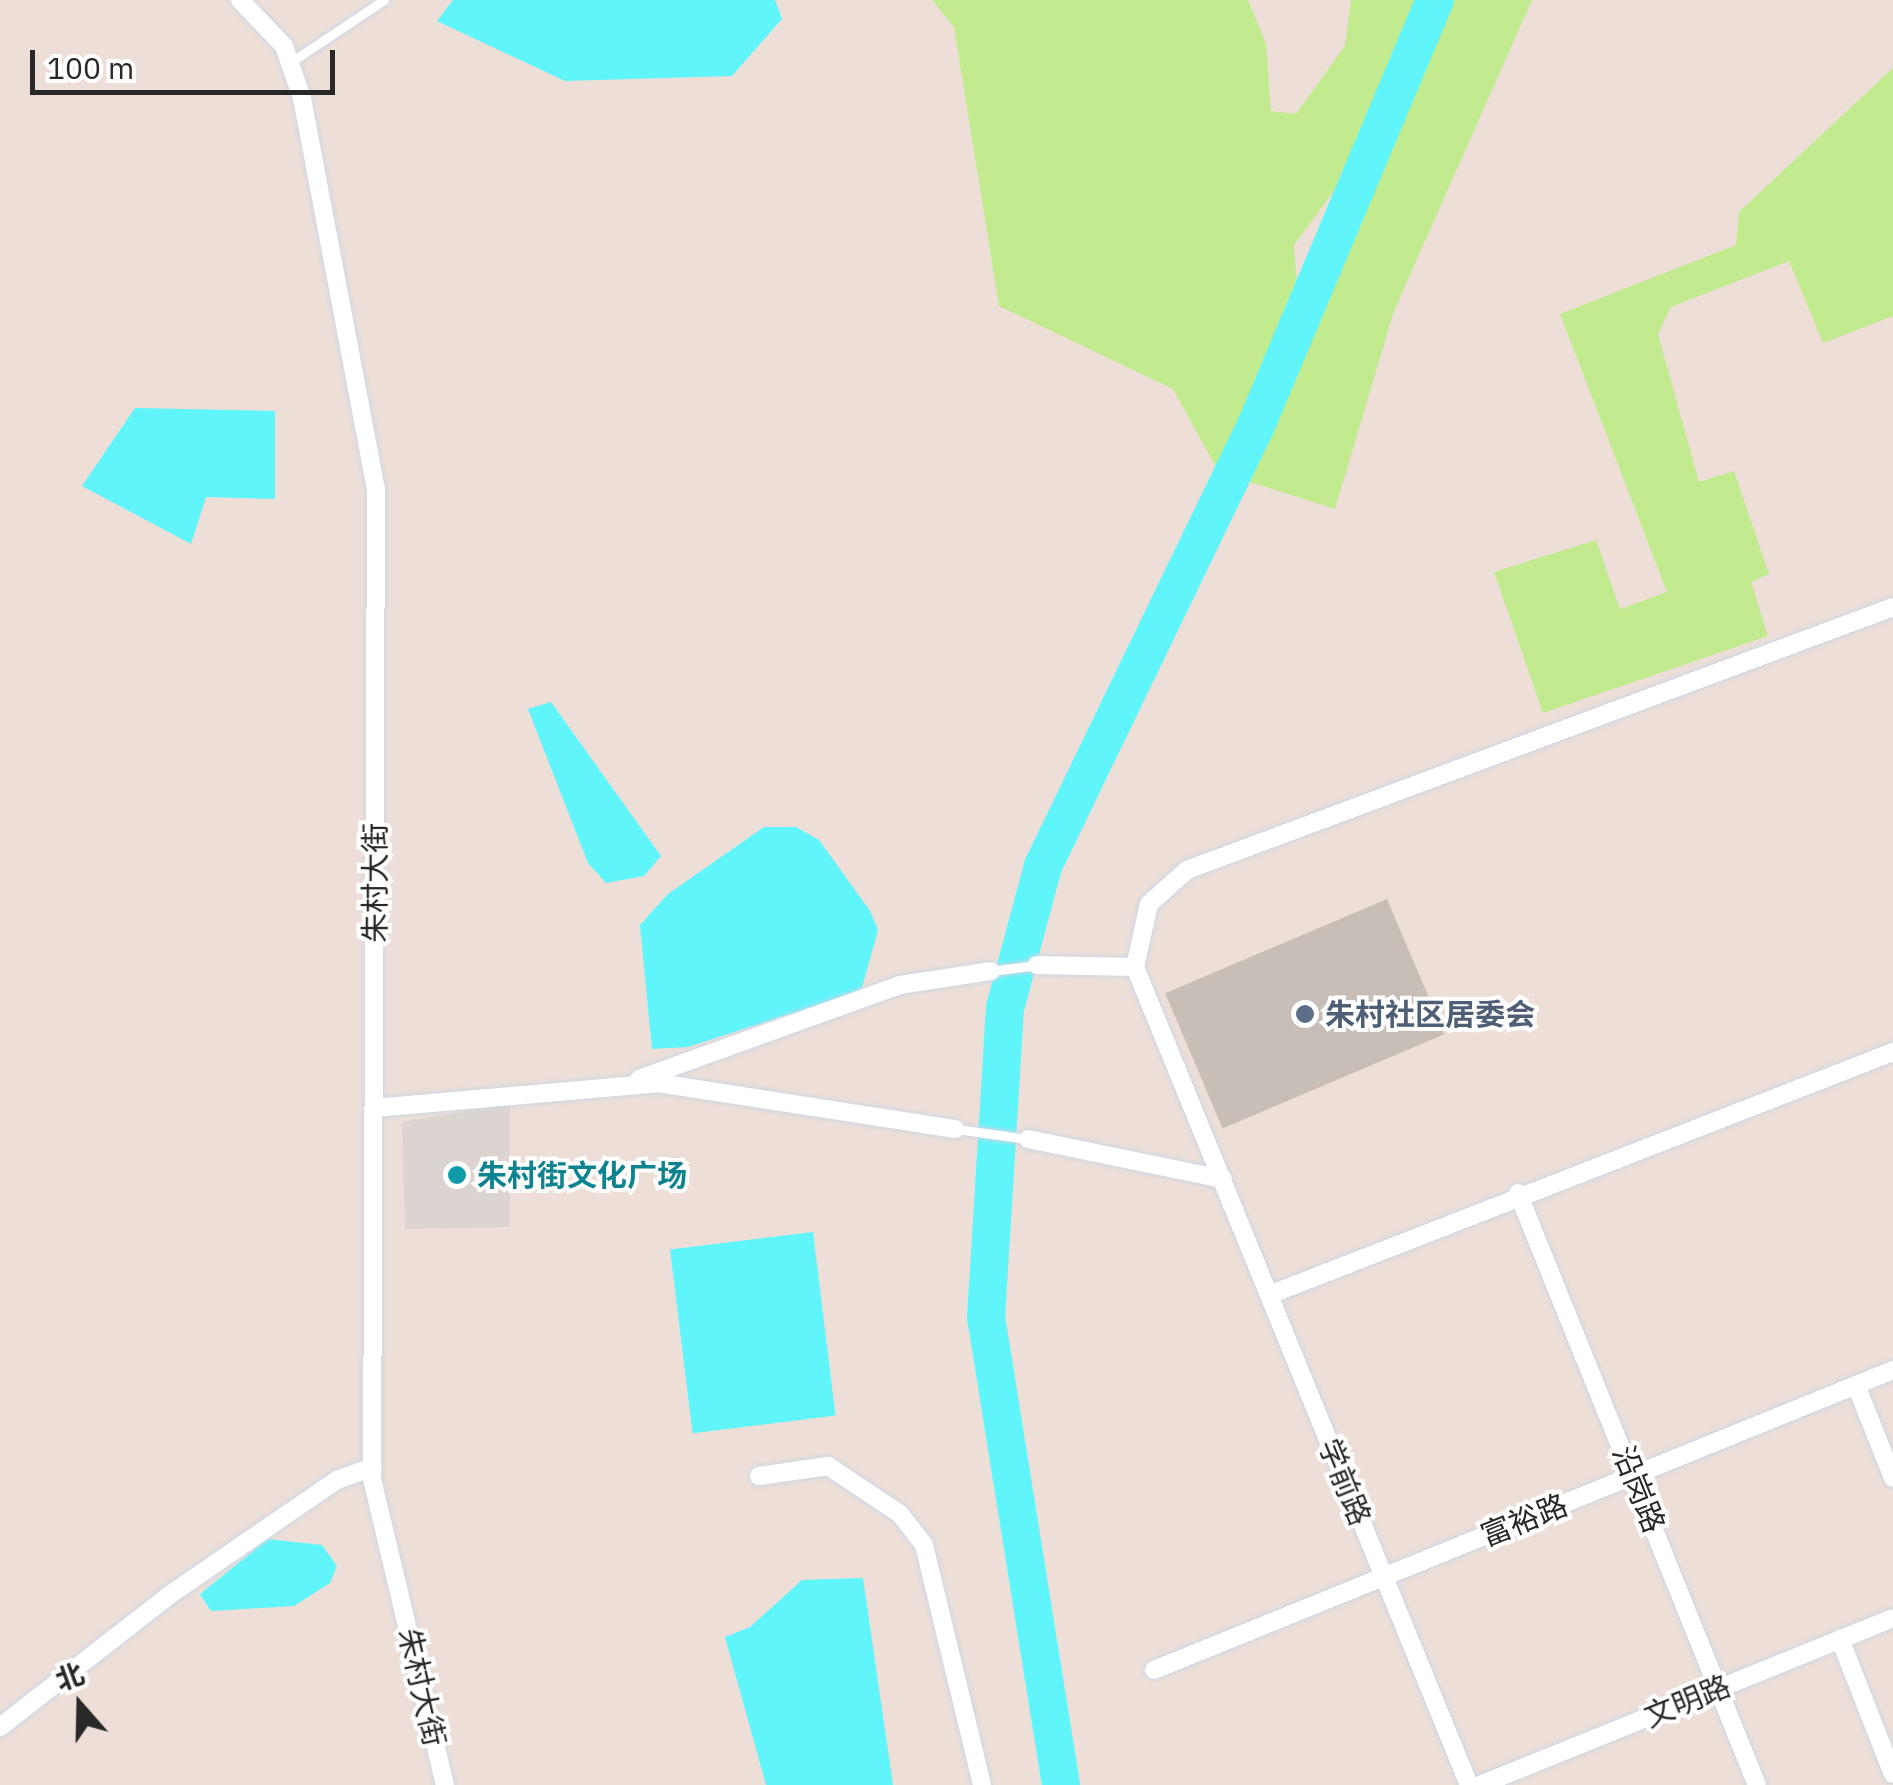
<!DOCTYPE html>
<html>
<head>
<meta charset="utf-8">
<style>
	body { margin:0 }
	#map { position:relative; width:1893px; height:1785px; overflow:hidden; background:#eddfd8; font-family:"IBM Plex Sans","Noto Sans SC",sans-serif }
	div>[style] { position:absolute }
	.green>* { inset:0; background:#c2ea8e }
	.plaza>* { inset:0; background:#dcd4d0 }
	.water>* { inset:0; background:#5ff5fb; transform-origin:0 0 }
	.river>* { height:38px; margin:-19px; padding:0 19px; transform-origin:19px; border-radius:19px; background:#5ff5fb }
	.building>* { inset:0; background:#c7beb7; transform-origin:0 0 }
	.roads { filter:drop-shadow(0 0 2px #cdd7e4) drop-shadow(0 0 2px #cdd7e4) }
	.service>* { height:9px; margin:-4.5px; padding:0 4.5px; transform-origin:4.5px; border-radius:4.5px; background:#fff }
	.minor>* { height:18px; margin:-9px; padding:0 9px; transform-origin:9px; border-radius:9px; background:#fff }
	.dots>* { width:28px; height:28px; translate:-50% -50%; box-sizing:border-box; border:5px solid #fff; border-radius:50% }
	span { translate:-50% -50%; white-space:nowrap; text-align:center; line-height:1.15; -webkit-text-stroke:8px #fff; paint-order:stroke }
	.street-label { font-size:30px; color:#282828 }
	.service-label { font-size:30px; color:#4e5e75; font-weight:700 }
	.left { translate:0 -50%; text-align:left }
	.culture-label { font-size:30px; color:#0d838f; font-weight:700 }
	.north { position:absolute; left:30px; top:1655px; width:100px; height:100px; -webkit-text-stroke:8px #fff; paint-order:stroke; rotate:340deg; font-size:28px; font-weight:700; line-height:40px; text-align:center; color:#282828 }
	.north::after { content:''; display:block; margin:auto; width:35px; height:45px; background:#282828; clip-path:polygon(50% 0,100% 100%,50% 72%,0 100%) }
	.scale { position:absolute; left:30px; top:50px; width:305px; height:45px; box-sizing:border-box; border:5px solid #282828; border-top:0; padding-left:12px; font-size:30px; line-height:35px; white-space:nowrap; color:#282828; -webkit-text-stroke:8px #fff; paint-order:stroke }
</style>
</head>
<body>
<div id="map">
	<div class="green">
		<i style="clip-path:polygon(932px 0,1248px 0,1266px 44px,1271px 111px,1296px 114px,1345px 46px,1351px 0,1422px 0,1350px 169px,1294px 245px,1298px 296px,1223px 480px,1173px 389px,999px 306px,954px 27px)"></i>
		<i style="clip-path:polygon(1443px 0,1532px 0,1394px 311px,1335px 509px,1241px 479px)"></i>
		<i style="clip-path:polygon(1893px 68px,1893px 316px,1823px 343px,1789px 261px,1671px 307px,1658px 334px,1699px 482px,1734px 471px,1769px 574px,1751px 582px,1768px 636px,1543px 713px,1494px 572px,1596px 540px,1620px 609px,1667px 592px,1560px 314px,1736px 245px,1739px 212px)"></i>
	</div>
	<div class="plaza">
		<i style="clip-path:polygon(510px 1104px,510px 1227px,405px 1229px,402px 1122px)"></i>
	</div>
	<div class="water">
		<i style="clip-path:polygon(453px 0,775px 0,782px 19px,732px 76px,565px 81px,437px 21px)"></i>
		<i style="clip-path:polygon(135px 408px,275px 411px,275px 499px,206px 497px,191px 544px,82px 486px)"></i>
		<i style="clip-path:polygon(551px 702px,661px 856px,644px 876px,606px 883px,588px 863px,528px 709px)"></i>
		<i style="clip-path:polygon(764px 827px,796px 827px,819px 840px,870px 911px,878px 930px,861px 991px,688px 1047px,652px 1049px,640px 925px,668px 894px)"></i>
		<i style="left:813px;top:1232px;width:185px;height:144px;rotate:83deg"></i>
		<i style="clip-path:polygon(268px 1539px,322px 1545px,337px 1566px,330px 1583px,294px 1606px,211px 1611px,200px 1594px)"></i>
		<i style="clip-path:polygon(863px 1578px,893px 1785px,766px 1785px,725px 1637px,750px 1627px,802px 1580px)"></i>
	</div>
	<div class="river">
		<i style="left:1061px;top:1785px;width:473px;rotate:-99.1deg"></i>
		<i style="left:986px;top:1318px;width:311px;rotate:-86.5deg"></i>
		<i style="left:1005px;top:1008px;width:147px;rotate:-75deg"></i>
		<i style="left:1043px;top:866px;width:487px;rotate:-64.2deg"></i>
		<i style="left:1255px;top:428px;width:464px;rotate:-67.2deg"></i>
	</div>
	<div class="building">
		<i style="left:1387px;top:899px;width:147px;height:241px;rotate:67deg"></i>
	</div>
	<div class="roads">
		<div class="service">
			<i style="left:291px;top:62px;width:112px;rotate:-33.7deg"></i>
			<i style="left:991px;top:971px;width:46px;rotate:-7.4deg"></i>
			<i style="left:956px;top:1129px;width:73px;rotate:7.9deg"></i>
		</div>
		<div class="minor">
			<i style="left:240px;top:0;width:64px;rotate:46.3deg"></i>
			<i style="left:284px;top:46px;width:55px;rotate:70.9deg"></i>
			<i style="left:302px;top:98px;width:397px;rotate:79.3deg"></i>
			<i style="left:376px;top:488px;width:991px;rotate:90.23deg"></i>
			<i style="left:372px;top:1479px;width:315px;rotate:76.6deg"></i>
			<i style="left:1037px;top:965px;width:98px;rotate:1.2deg"></i>
			<i style="left:639px;top:1079px;width:277px;rotate:-19.8deg"></i>
			<i style="left:900px;top:985px;width:92px;rotate:-8.7deg"></i>
			<i style="left:374px;top:1108px;width:285px;rotate:-5deg"></i>
			<i style="left:658px;top:1083px;width:301px;rotate:8.8deg"></i>
			<i style="left:1028px;top:1139px;width:199px;rotate:11.6deg"></i>
			<i style="left:1518px;top:1193px;width:638px;rotate:68.02deg"></i>
			<i style="left:1269px;top:1295px;width:670px;rotate:-21.28deg"></i>
			<i style="left:1856px;top:1385px;width:100px;rotate:68.3deg"></i>
			<i style="left:759px;top:1476px;width:70px;rotate:-8.2deg"></i>
			<i style="left:828px;top:1466px;width:87px;rotate:33.7deg"></i>
			<i style="left:900px;top:1514px;width:39px;rotate:52deg"></i>
			<i style="left:924px;top:1545px;width:247px;rotate:76.4deg"></i>
			<i style="left:1840px;top:1639px;width:145px;rotate:68.6deg"></i>
			<i style="left:1154px;top:1670px;width:798px;rotate:-22.09deg"></i>
			<i style="left:0;top:1727px;width:213px;rotate:-37.9deg"></i>
			<i style="left:168px;top:1596px;width:205px;rotate:-34.5deg"></i>
			<i style="left:337px;top:1480px;width:38px;rotate:-20deg"></i>
			<i style="left:1469px;top:1785px;width:884px;rotate:-112.21deg"></i>
			<i style="left:1135px;top:967px;width:65px;rotate:-77.5deg"></i>
			<i style="left:1149px;top:904px;width:51px;rotate:-41.8deg"></i>
			<i style="left:1187px;top:870px;width:753px;rotate:-20.43deg"></i>
			<i style="left:1480px;top:1785px;width:445px;rotate:-22deg"></i>
		</div>
	</div>
	<div class="dots">
		<i style="left:1305px;top:1014px;background:#5c6f8a"></i>
		<i style="left:457px;top:1175px;background:#0f9aa8"></i>
	</div>
	<div class="street-label">
		<span style="left:375px;top:883px;rotate:-90deg">朱村大街</span>
		<span style="left:1345px;top:1482px;rotate:68deg">学前路</span>
		<span style="left:1639px;top:1489px;rotate:68deg">沿岗路</span>
		<span style="left:1524px;top:1520px;rotate:-22deg">富裕路</span>
		<span style="left:422px;top:1687px;rotate:77deg">朱村大街</span>
		<span style="left:1687px;top:1701px;rotate:-22deg">文明路</span>
	</div>
	<div class="service-label">
		<span class="left" style="left:1325px;top:1014px">朱村社区居委会</span>
	</div>
	<div class="culture-label">
		<span class="left" style="left:477px;top:1175px">朱村街文化广场</span>
	</div>
	<div class="north">北</div>
	<div class="scale">100 m</div>
</div>
</body>
</html>
